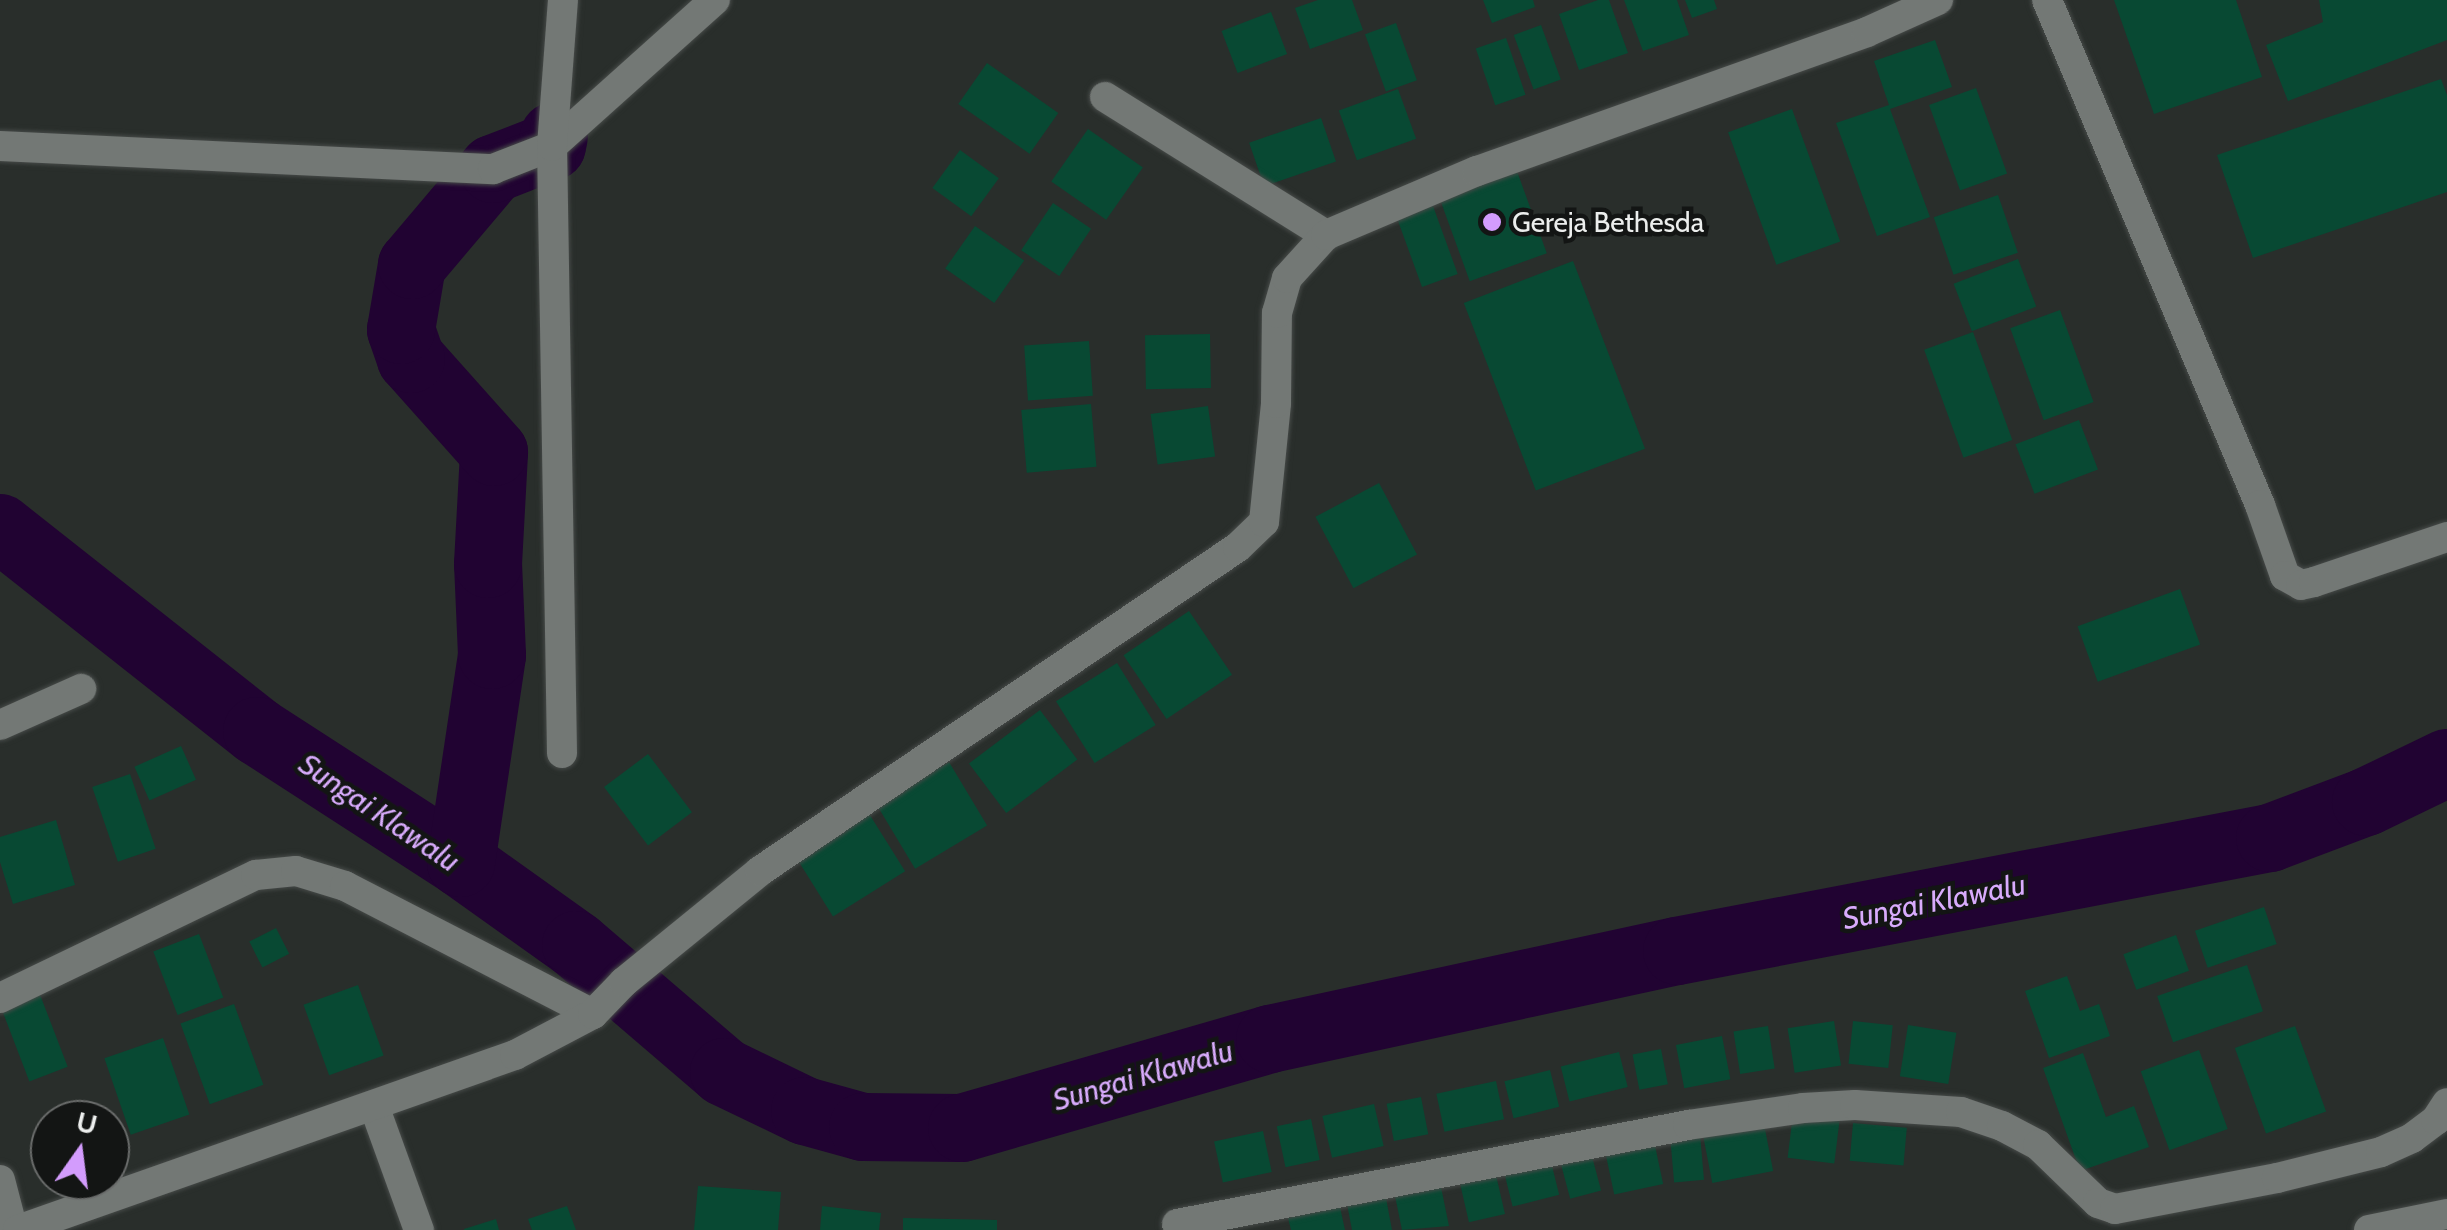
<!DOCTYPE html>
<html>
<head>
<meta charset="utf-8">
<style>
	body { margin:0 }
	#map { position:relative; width:2447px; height:1230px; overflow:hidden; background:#292e2b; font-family:Cabin,sans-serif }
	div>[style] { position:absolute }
	.river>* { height:68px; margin:-34px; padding:0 34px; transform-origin:34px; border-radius:34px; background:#210332 }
	.building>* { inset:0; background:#084933; transform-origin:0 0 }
	.roads { filter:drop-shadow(0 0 2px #464a48) drop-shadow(0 0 2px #464a48) }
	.minor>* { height:30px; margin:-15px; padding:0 15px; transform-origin:15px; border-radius:15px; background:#737875 }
	.dots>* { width:28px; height:28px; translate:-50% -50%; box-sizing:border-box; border:5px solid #131514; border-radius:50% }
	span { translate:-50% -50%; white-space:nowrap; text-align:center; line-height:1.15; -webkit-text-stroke:9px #131514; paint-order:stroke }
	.poi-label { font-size:28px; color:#eceeed }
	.left { translate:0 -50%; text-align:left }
	.water-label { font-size:30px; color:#d8abfc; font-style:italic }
	.north { position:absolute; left:30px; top:1100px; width:100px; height:100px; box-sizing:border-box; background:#131514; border:2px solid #6a6c6b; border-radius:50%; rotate:14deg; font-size:28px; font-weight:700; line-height:40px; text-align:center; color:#eceeed }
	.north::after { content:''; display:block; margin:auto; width:35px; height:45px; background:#d39cfd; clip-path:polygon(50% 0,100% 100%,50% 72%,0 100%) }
</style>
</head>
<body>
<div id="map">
	<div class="river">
		<i style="left:0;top:528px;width:328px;rotate:38.3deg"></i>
		<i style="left:257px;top:731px;width:243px;rotate:32.9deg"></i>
		<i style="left:461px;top:863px;width:141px;rotate:35.5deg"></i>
		<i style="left:576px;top:945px;width:195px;rotate:40.6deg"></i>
		<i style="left:724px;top:1072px;width:90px;rotate:25.7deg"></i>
		<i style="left:805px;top:1111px;width:60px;rotate:15.4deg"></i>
		<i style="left:863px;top:1127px;width:99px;rotate:0.6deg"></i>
		<i style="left:962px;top:1128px;width:321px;rotate:-16.1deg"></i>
		<i style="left:1270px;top:1039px;width:416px;rotate:-12.2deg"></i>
		<i style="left:1677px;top:951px;width:604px;rotate:-10.79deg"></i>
		<i style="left:2270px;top:838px;width:103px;rotate:-20.6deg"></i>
		<i style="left:2366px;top:802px;width:90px;rotate:-25.7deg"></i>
		<i style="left:461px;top:863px;width:210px;rotate:-81.5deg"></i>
		<i style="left:492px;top:655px;width:91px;rotate:-92.5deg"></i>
		<i style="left:488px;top:564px;width:112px;rotate:-86.9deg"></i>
		<i style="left:494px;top:452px;width:125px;rotate:-131.7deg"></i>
		<i style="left:411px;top:359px;width:31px;rotate:-109deg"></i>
		<i style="left:401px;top:330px;width:66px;rotate:-80.4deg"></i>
		<i style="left:412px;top:265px;width:126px;rotate:-49.8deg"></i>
		<i style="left:493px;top:169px;width:63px;rotate:-21.3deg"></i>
		<i style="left:552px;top:146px;width:10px;rotate:-79deg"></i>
	</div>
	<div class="building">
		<i style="clip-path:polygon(1318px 0,1352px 0,1363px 30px,1310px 49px,1295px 8px)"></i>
		<i style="clip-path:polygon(1483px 0,1533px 0,1535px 7px,1492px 23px)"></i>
		<i style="clip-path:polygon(1598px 0,1609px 0,1628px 53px,1579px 70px,1559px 14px)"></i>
		<i style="clip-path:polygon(1624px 0,1677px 0,1689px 35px,1643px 51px)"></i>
		<i style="clip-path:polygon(1685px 0,1714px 0,1717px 9px,1692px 18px)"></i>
		<i style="clip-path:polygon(2114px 0,2236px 0,2262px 77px,2154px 114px)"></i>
		<i style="clip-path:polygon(2319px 0,2447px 0,2447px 40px,2288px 101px,2266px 45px,2323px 22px)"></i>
		<i style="left:1271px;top:12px;width:45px;height:53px;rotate:69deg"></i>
		<i style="left:1396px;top:23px;width:61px;height:33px;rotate:70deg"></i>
		<i style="left:1541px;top:25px;width:58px;height:29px;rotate:70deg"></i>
		<i style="left:1506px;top:38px;width:60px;height:32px;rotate:71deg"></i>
		<i style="clip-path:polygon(1935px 40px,1952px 87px,1890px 109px,1930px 217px,1877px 236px,1836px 123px,1889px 105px,1874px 61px)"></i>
		<i style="left:987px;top:63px;width:87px;height:50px;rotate:35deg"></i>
		<i style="clip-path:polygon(2441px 79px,2447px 95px,2447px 192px,2253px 258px,2217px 155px)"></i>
		<i style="left:1976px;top:88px;width:91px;height:50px;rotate:70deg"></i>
		<i style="left:1398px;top:89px;width:53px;height:63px;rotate:70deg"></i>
		<i style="left:1792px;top:109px;width:141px;height:68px;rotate:70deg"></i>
		<i style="left:1321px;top:118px;width:46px;height:76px;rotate:71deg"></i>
		<i style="left:1088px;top:129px;width:67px;height:64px;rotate:35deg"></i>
		<i style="left:960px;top:150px;width:48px;height:47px;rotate:36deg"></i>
		<i style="left:1514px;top:163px;width:96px;height:82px;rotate:70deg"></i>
		<i style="left:1429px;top:195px;width:84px;height:38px;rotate:70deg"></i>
		<i style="left:1998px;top:195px;width:61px;height:68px;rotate:71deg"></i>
		<i style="left:1053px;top:203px;width:46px;height:57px;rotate:34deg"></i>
		<i style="left:975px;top:226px;width:60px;height:52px;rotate:35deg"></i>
		<i style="left:2018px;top:259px;width:51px;height:69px;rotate:69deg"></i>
		<i style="left:1573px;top:261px;width:201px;height:117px;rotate:69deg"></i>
		<i style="left:2060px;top:310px;width:98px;height:53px;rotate:70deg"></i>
		<i style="left:1973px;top:332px;width:115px;height:52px;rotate:70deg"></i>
		<i style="left:1210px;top:334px;width:54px;height:65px;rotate:89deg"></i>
		<i style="left:1089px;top:341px;width:55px;height:65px;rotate:86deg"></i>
		<i style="left:1091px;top:404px;width:63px;height:70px;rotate:85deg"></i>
		<i style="left:1208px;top:406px;width:51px;height:58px;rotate:82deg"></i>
		<i style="left:2079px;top:420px;width:53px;height:68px;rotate:69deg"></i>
		<i style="left:1379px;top:483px;width:81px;height:72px;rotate:62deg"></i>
		<i style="left:2180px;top:589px;width:59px;height:109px;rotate:70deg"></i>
		<i style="left:1189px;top:611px;width:77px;height:79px;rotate:56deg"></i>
		<i style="left:1117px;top:663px;width:73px;height:72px;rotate:58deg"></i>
		<i style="left:1040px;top:710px;width:62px;height:89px;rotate:53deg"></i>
		<i style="left:181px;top:746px;width:37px;height:51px;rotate:66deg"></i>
		<i style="left:648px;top:754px;width:73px;height:55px;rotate:53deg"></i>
		<i style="left:949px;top:762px;width:74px;height:84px;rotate:59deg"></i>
		<i style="left:130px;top:774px;width:79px;height:40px;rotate:71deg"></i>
		<i style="left:868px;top:812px;width:70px;height:85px;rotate:58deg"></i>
		<i style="clip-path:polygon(56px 820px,75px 885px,13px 904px,0 862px,0 837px)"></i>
		<i style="left:2264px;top:907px;width:39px;height:73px;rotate:71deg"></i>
		<i style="left:276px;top:928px;width:29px;height:30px;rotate:63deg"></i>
		<i style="left:199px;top:934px;width:68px;height:49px;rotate:69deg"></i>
		<i style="left:2176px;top:935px;width:38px;height:56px;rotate:70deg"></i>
		<i style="left:2247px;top:965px;width:49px;height:95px;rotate:71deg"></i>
		<i style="clip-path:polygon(2067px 976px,2080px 1011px,2099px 1004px,2110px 1036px,2049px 1058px,2025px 991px)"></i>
		<i style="left:358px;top:985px;width:75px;height:58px;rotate:70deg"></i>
		<i style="left:39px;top:992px;width:80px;height:41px;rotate:69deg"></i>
		<i style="left:234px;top:1004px;width:86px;height:57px;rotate:70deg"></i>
		<i style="left:1834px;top:1021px;width:45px;height:47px;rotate:81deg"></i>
		<i style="left:1853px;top:1021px;width:40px;height:43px;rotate:6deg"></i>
		<i style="left:1908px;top:1025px;width:49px;height:52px;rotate:9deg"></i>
		<i style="left:1768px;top:1026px;width:43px;height:35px;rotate:81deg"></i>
		<i style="left:2295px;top:1026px;width:91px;height:64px;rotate:70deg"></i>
		<i style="left:1722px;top:1036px;width:44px;height:47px;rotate:79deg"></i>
		<i style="left:163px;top:1038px;width:81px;height:62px;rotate:71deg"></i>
		<i style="left:1661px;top:1049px;width:36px;height:29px;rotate:79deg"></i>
		<i style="left:2199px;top:1050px;width:84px;height:62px;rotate:70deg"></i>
		<i style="left:1619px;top:1052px;width:36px;height:60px;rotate:76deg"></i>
		<i style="clip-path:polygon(2083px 1053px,2106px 1117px,2134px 1106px,2149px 1147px,2080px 1171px,2043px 1068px)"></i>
		<i style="left:1550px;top:1070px;width:38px;height:47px;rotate:76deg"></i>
		<i style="left:1496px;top:1081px;width:39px;height:61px;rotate:78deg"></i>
		<i style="left:1421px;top:1097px;width:38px;height:35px;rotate:79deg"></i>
		<i style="left:1374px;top:1104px;width:43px;height:53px;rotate:77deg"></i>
		<i style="left:1793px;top:1114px;width:47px;height:44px;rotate:7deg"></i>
		<i style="left:1311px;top:1119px;width:42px;height:35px;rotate:78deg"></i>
		<i style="left:1853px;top:1123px;width:54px;height:38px;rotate:5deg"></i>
		<i style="left:1764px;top:1124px;width:48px;height:62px;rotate:79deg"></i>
		<i style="left:1263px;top:1131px;width:42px;height:50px;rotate:78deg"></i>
		<i style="left:1700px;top:1134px;width:46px;height:30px;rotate:85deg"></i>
		<i style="left:1654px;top:1141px;width:44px;height:50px;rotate:78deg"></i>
		<i style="left:1590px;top:1149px;width:43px;height:32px;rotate:75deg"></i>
		<i style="left:1550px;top:1158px;width:38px;height:48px;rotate:76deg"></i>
		<i style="left:1496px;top:1175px;width:40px;height:37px;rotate:77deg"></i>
		<i style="clip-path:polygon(698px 1186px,781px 1192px,778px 1230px,694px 1230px)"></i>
		<i style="clip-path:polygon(1441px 1187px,1449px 1226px,1402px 1230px,1395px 1196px)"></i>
		<i style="clip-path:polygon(1386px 1198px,1392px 1230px,1352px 1230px,1347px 1204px)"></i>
		<i style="clip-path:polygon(567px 1206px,576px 1230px,532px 1230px,528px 1219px)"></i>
		<i style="clip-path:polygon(822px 1206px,881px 1213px,879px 1230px,820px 1230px)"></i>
		<i style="clip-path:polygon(1340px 1207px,1345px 1230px,1291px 1230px,1288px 1218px)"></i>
		<i style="clip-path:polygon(903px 1218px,997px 1220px,997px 1230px,903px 1230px)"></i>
		<i style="clip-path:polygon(496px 1219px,499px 1230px,464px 1230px,464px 1229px)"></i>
	</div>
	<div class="roads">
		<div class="minor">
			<i style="left:2047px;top:0;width:548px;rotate:67.13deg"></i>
			<i style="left:2260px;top:505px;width:75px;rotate:70.6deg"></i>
			<i style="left:2285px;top:576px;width:18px;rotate:29deg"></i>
			<i style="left:2301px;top:585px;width:13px;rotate:-13deg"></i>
			<i style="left:2314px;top:582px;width:140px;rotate:-18.7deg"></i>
			<i style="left:1105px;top:97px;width:261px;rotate:32deg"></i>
			<i style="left:0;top:146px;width:494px;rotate:2.7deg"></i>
			<i style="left:493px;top:169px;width:63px;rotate:-21.3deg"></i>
			<i style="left:552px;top:146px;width:219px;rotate:-41.9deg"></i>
			<i style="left:0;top:725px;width:89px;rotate:-24deg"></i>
			<i style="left:562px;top:753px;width:607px;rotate:-90.94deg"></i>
			<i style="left:552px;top:146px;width:146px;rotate:-85.7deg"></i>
			<i style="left:0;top:998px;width:284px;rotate:-25.7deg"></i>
			<i style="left:256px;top:875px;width:40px;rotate:-5.7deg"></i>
			<i style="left:296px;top:871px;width:51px;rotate:17deg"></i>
			<i style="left:345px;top:886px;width:279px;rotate:27.3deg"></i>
			<i style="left:374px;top:1106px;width:132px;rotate:70.1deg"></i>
			<i style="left:0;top:1180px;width:52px;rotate:75.4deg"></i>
			<i style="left:1177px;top:1224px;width:521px;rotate:-10.96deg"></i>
			<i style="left:1688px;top:1125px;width:116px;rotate:-8.4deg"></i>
			<i style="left:1803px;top:1108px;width:52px;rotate:-3.3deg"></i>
			<i style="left:1855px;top:1105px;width:106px;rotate:3.8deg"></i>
			<i style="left:1961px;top:1112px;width:43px;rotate:18.9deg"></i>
			<i style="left:2002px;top:1126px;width:41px;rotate:27.8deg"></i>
			<i style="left:2038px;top:1145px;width:83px;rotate:44deg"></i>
			<i style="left:2098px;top:1203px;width:18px;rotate:19deg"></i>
			<i style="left:2115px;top:1209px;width:165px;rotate:-10.8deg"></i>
			<i style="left:2277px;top:1178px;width:107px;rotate:-14deg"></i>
			<i style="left:2381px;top:1152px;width:34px;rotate:-24deg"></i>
			<i style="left:2412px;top:1138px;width:30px;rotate:-37deg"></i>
			<i style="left:2436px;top:1120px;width:20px;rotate:-57deg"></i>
			<i style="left:18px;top:1230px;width:527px;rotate:-19.4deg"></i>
			<i style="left:515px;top:1055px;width:88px;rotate:-27.7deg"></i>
			<i style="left:593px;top:1014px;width:45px;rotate:-45.9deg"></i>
			<i style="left:624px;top:982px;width:176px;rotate:-39.2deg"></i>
			<i style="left:760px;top:871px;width:577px;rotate:-34.13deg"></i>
			<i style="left:1238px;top:547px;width:36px;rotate:-44deg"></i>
			<i style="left:1264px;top:522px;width:120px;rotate:-84.2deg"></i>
			<i style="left:1276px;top:403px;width:90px;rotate:-89.4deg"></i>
			<i style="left:1277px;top:313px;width:36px;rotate:-74deg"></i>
			<i style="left:1287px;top:278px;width:58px;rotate:-47.8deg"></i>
			<i style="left:1326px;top:235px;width:164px;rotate:-23deg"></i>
			<i style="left:1477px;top:171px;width:414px;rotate:-19.6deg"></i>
			<i style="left:1867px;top:32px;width:78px;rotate:-24.3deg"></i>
			<i style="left:2369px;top:1230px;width:80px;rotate:-11.6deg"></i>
		</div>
	</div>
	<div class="dots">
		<i style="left:1492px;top:222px;background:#d39cfd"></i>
	</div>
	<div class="poi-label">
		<span class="left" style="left:1512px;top:222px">Gereja Bethesda</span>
	</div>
	<div class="water-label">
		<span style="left:379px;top:813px;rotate:34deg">Sungai Klawalu</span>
		<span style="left:1934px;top:902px;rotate:-11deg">Sungai Klawalu</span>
		<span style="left:1143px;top:1076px;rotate:-16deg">Sungai Klawalu</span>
	</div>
	<div class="north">U</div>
</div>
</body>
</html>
